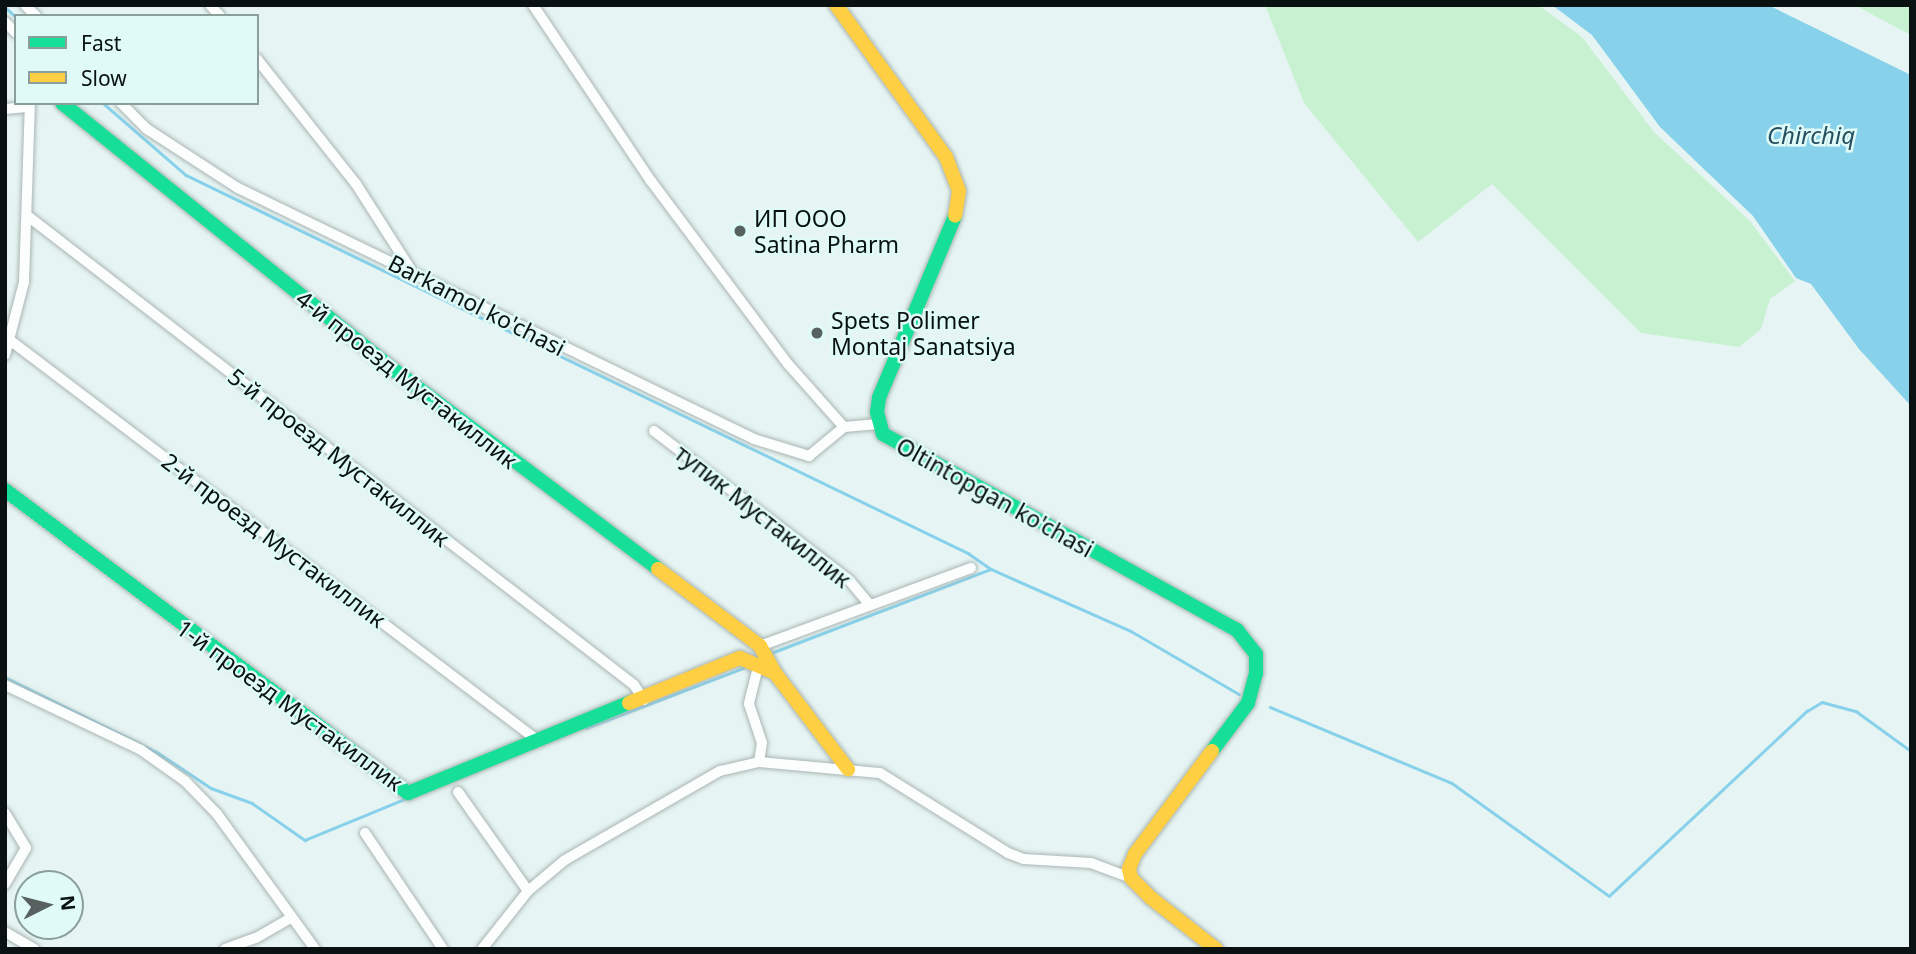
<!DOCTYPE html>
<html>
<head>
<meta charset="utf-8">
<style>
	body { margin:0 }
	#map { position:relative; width:1916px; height:954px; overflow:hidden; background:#e6f5f3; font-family:"Noto Sans",sans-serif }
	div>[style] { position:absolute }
	.green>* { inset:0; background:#c7f1d0 }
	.water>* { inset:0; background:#87d1eb }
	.stream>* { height:2.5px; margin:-1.25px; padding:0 1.25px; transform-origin:1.25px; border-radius:1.25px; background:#87d1eb }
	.roads { filter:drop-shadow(0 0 2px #aab5b3) drop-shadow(0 0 2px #aab5b3) }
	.street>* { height:10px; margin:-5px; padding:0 5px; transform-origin:5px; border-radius:5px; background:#fbfefd }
	.fast>* { height:14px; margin:-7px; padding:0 7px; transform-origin:7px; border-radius:7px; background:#16e098 }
	.slow>* { height:14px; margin:-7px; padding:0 7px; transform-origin:7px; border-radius:7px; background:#ffcf43 }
	.dots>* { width:19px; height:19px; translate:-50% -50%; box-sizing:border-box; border:4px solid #e0fbf7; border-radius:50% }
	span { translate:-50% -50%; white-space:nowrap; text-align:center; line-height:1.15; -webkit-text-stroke:5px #e0fbf7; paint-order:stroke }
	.poi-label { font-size:23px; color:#091211 }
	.left { translate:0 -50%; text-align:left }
	.street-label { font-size:23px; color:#091211 }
	.water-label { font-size:24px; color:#265061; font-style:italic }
	.frame { position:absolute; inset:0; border:7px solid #091211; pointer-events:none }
	.legend { position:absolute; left:14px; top:14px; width:245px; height:91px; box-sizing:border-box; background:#e0fbf7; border:2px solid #8a9e9b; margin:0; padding:9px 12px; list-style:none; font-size:21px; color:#091211 }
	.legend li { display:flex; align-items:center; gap:14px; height:35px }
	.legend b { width:35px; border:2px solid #8a9e9b }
	.north { position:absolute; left:14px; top:870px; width:70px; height:70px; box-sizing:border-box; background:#e0fbf7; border:2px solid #8a9e9b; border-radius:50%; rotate:84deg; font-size:19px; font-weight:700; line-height:28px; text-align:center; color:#091211 }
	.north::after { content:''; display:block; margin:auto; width:24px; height:32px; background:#566160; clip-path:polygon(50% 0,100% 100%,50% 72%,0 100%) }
</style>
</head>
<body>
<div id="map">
	<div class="green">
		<i style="clip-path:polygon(1265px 5px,1538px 5px,1582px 37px,1654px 132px,1750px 221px,1795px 281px,1770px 299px,1761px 329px,1739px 347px,1641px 333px,1492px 184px,1418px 242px,1304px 103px)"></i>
		<i style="clip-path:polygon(1854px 5px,1911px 5px,1911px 35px)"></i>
	</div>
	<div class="water">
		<i style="clip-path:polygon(1552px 5px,1768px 5px,1911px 75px,1911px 406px,1859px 349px,1811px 284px,1796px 278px,1753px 216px,1660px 127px,1592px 35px)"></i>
	</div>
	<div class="stream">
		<i style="left:5px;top:7px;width:15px;rotate:42deg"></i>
		<i style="left:103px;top:103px;width:110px;rotate:40.9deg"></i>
		<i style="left:186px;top:175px;width:869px;rotate:25.8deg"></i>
		<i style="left:968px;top:553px;width:28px;rotate:35deg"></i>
		<i style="left:991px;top:569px;width:153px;rotate:23.9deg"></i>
		<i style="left:1131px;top:631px;width:125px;rotate:30.3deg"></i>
		<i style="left:771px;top:653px;width:235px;rotate:-20.9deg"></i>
		<i style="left:5px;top:677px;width:169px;rotate:26.3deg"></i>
		<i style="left:157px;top:752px;width:65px;rotate:33.7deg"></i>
		<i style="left:211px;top:788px;width:44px;rotate:20.1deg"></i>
		<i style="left:252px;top:803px;width:65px;rotate:34.9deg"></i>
		<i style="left:305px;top:840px;width:110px;rotate:-22.4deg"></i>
		<i style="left:1270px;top:707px;width:197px;rotate:22.7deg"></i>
		<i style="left:1452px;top:783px;width:193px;rotate:35.7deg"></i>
		<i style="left:1609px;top:896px;width:271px;rotate:-43.1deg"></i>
		<i style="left:1807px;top:711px;width:17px;rotate:-31deg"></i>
		<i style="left:1822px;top:702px;width:35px;rotate:15deg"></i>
		<i style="left:1856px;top:711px;width:68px;rotate:36deg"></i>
		<i style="left:586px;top:728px;width:168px;rotate:-20.9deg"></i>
	</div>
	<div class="roads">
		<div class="street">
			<i style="left:25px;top:5px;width:16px;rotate:45deg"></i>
			<i style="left:210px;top:5px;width:15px;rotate:48deg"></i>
			<i style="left:533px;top:5px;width:212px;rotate:56.2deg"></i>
			<i style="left:651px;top:181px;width:229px;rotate:53.2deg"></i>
			<i style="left:788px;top:364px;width:84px;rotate:48.4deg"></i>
			<i style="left:844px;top:427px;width:34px;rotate:-5deg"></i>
			<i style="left:5px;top:22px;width:16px;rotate:45deg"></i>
			<i style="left:257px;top:59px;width:159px;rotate:51.6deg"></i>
			<i style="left:356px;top:184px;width:102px;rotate:57.4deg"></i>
			<i style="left:121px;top:103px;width:37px;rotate:45deg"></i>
			<i style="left:147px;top:129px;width:108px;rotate:33deg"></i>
			<i style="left:238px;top:188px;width:574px;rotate:25.94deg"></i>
			<i style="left:754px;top:439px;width:58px;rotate:17.2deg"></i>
			<i style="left:809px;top:456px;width:45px;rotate:-39.6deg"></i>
			<i style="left:5px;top:109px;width:22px;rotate:-5deg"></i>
			<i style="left:29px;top:217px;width:765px;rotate:37.72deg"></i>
			<i style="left:634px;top:685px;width:18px;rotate:56deg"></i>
			<i style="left:11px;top:341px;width:660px;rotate:37.18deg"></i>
			<i style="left:5px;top:355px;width:75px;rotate:-75.4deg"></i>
			<i style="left:24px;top:282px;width:179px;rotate:-88.1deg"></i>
			<i style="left:654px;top:431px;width:245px;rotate:37.4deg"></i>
			<i style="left:849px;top:580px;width:31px;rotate:50deg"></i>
			<i style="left:760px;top:646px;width:225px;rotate:-20.3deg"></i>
			<i style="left:758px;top:667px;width:38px;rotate:104deg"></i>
			<i style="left:749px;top:704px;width:41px;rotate:71.6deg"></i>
			<i style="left:762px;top:743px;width:19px;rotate:99deg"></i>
			<i style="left:5px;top:685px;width:151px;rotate:25.5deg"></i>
			<i style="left:141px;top:750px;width:54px;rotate:35.2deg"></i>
			<i style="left:185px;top:781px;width:46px;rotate:45.9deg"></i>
			<i style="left:217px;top:814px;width:167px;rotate:54deg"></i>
			<i style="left:458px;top:792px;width:121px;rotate:54.7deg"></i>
			<i style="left:5px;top:813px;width:41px;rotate:59deg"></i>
			<i style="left:26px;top:848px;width:42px;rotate:120.3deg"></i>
			<i style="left:365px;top:833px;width:140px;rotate:56.1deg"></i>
			<i style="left:5px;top:932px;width:34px;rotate:30deg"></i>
			<i style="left:225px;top:949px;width:33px;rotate:-20deg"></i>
			<i style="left:256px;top:938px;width:39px;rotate:-30deg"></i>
			<i style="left:482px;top:949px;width:74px;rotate:-51.6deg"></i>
			<i style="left:528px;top:891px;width:48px;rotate:-40deg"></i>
			<i style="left:565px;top:860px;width:179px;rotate:-29.9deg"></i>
			<i style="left:720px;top:771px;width:40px;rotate:-13deg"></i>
			<i style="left:759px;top:762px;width:121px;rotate:5.2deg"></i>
			<i style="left:880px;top:773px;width:151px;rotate:32deg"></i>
			<i style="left:1008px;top:853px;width:17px;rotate:21deg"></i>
			<i style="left:1024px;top:859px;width:67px;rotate:3.4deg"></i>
			<i style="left:1091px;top:863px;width:43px;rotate:20.6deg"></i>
		</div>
		<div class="fast">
			<i style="left:62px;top:103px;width:420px;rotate:38.8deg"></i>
			<i style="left:389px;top:366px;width:337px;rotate:37deg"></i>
			<i style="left:955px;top:216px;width:197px;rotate:112.7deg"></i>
			<i style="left:879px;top:398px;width:14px;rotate:98deg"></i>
			<i style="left:877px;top:412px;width:23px;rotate:75deg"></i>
			<i style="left:883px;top:434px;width:405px;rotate:29deg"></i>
			<i style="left:1237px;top:630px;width:31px;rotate:52deg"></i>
			<i style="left:1256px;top:654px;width:19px;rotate:90deg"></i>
			<i style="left:1256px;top:673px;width:31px;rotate:105deg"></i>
			<i style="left:1248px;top:703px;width:60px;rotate:126.9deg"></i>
			<i style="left:5px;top:490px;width:504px;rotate:36.94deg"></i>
			<i style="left:408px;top:793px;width:239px;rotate:-22.2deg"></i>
		</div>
		<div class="slow">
			<i style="left:836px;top:5px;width:188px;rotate:54.1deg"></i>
			<i style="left:946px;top:157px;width:36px;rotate:69deg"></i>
			<i style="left:959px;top:191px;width:25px;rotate:99deg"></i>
			<i style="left:658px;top:569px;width:128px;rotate:37deg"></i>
			<i style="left:760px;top:646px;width:31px;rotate:61deg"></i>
			<i style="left:775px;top:673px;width:121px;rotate:52.8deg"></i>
			<i style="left:629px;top:703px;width:120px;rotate:-22.1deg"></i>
			<i style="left:740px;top:658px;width:38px;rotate:23deg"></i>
			<i style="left:1212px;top:751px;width:129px;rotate:126.8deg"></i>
			<i style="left:1135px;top:854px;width:16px;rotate:112deg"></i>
			<i style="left:1129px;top:869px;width:9px;rotate:77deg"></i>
			<i style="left:1131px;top:878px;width:28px;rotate:45deg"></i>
			<i style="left:1151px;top:898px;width:83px;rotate:38.1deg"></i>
		</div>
	</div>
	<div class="dots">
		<i style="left:740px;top:231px;background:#566160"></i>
		<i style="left:817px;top:333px;background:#566160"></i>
	</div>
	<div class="poi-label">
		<span class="left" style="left:754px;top:231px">ИП ООО<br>Satina Pharm</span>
		<span class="left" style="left:831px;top:333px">Spets Polimer<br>Montaj Sanatsiya</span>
	</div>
	<div class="street-label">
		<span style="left:477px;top:305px;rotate:27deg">Barkamol ko'chasi</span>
		<span style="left:407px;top:379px;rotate:38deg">4-й проезд Мустакиллик</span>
		<span style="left:339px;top:457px;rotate:38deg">5-й проезд Мустакиллик</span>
		<span style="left:995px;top:497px;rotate:29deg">Oltintopgan ko'chasi</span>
		<span style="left:763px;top:516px;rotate:38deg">тупик Мустакиллик</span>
		<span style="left:274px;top:540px;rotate:37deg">2-й проезд Мустакиллик</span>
		<span style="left:290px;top:705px;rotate:36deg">1-й проезд Мустакиллик</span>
	</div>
	<div class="water-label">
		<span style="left:1811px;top:135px">Chirchiq</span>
	</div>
	<div class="frame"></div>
	<ul class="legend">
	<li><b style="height:9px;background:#16e098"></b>Fast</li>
	<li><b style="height:9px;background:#ffcf43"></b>Slow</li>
	</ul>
	<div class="north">N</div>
</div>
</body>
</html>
